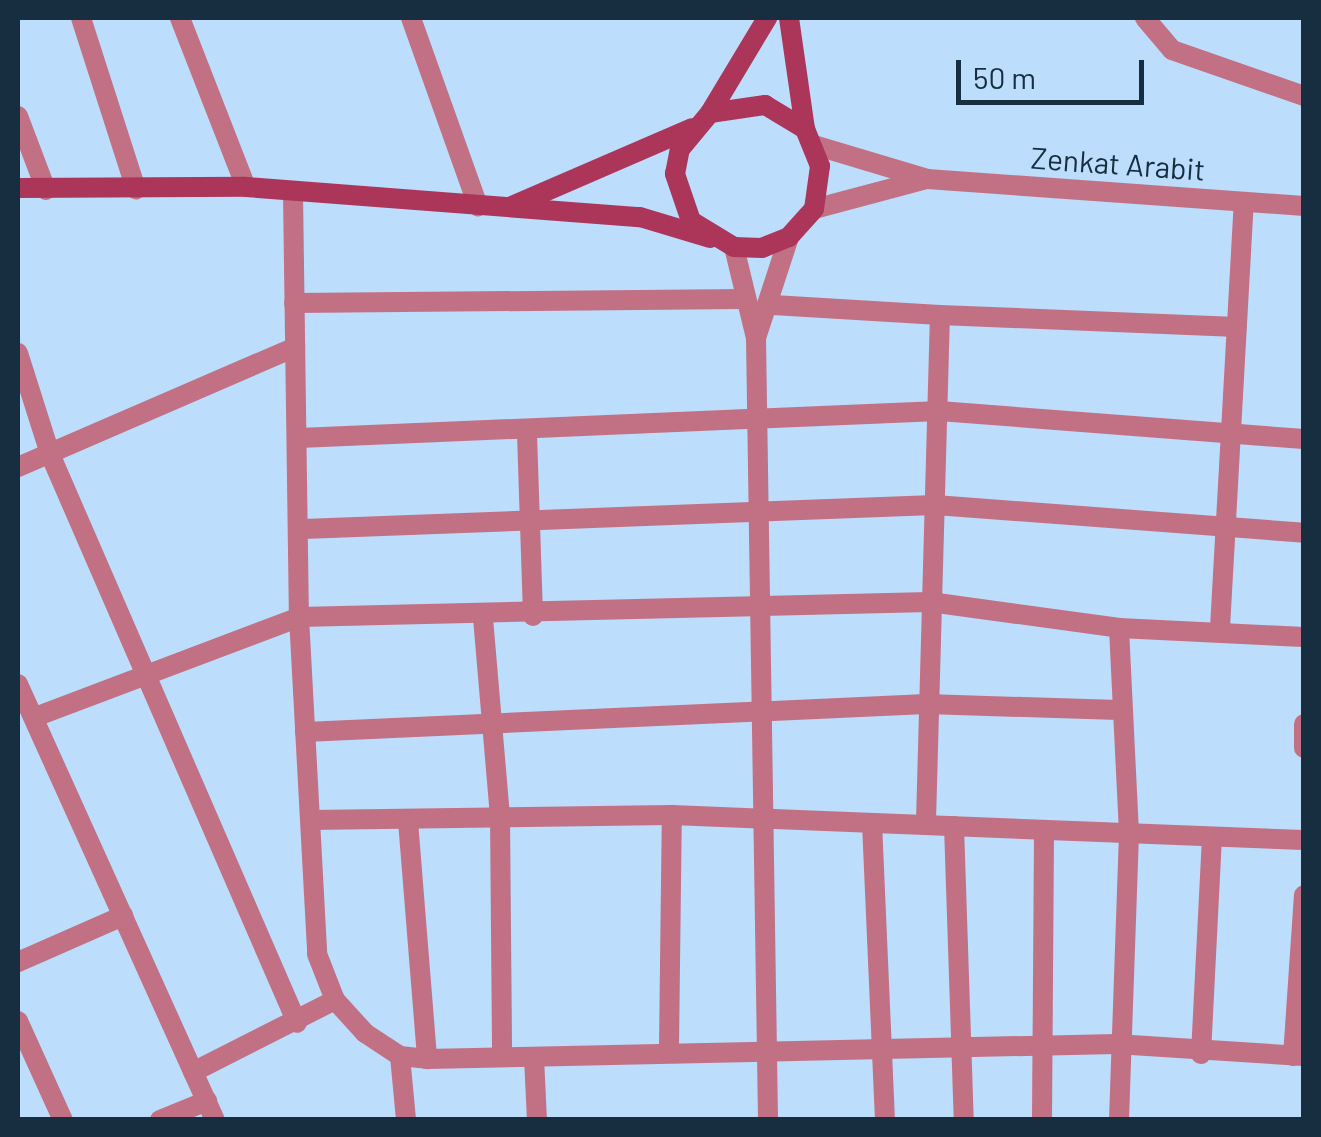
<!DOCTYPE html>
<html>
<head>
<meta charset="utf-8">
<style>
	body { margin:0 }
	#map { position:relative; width:1321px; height:1137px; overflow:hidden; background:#bcddfc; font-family:Barlow,sans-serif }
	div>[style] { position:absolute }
	.minor>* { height:20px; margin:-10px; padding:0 10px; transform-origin:10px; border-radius:10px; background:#c17183 }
	.tertiary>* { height:20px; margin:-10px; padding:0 10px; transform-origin:10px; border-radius:10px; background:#c17183 }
	.secondary>* { height:20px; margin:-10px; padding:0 10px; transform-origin:10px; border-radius:10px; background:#ac365a }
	span { translate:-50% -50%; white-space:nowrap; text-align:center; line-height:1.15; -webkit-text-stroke:10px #bcddfc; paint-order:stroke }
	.street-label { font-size:30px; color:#172e41 }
	.frame { position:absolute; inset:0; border:20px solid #172e41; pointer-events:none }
	.scale { position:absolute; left:956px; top:60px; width:188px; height:45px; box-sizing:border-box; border:5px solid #172e41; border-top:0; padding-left:12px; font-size:30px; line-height:35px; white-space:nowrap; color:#172e41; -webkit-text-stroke:8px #bcddfc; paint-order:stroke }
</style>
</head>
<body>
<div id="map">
	<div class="minor">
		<i style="left:81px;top:18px;width:180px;rotate:72.2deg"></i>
		<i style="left:180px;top:18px;width:181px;rotate:68.7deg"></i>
		<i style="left:411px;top:18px;width:200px;rotate:70.4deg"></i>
		<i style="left:1145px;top:18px;width:42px;rotate:49.8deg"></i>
		<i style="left:1172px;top:50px;width:140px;rotate:19.2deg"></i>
		<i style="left:18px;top:116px;width:79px;rotate:69.3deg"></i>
		<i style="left:293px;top:193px;width:424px;rotate:89.2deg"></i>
		<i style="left:299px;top:617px;width:337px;rotate:86.9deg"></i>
		<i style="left:317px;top:954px;width:49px;rotate:68.6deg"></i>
		<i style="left:335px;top:1000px;width:45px;rotate:47.7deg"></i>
		<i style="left:365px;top:1033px;width:42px;rotate:33.3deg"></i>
		<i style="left:400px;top:1056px;width:27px;rotate:6deg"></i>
		<i style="left:427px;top:1059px;width:689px;rotate:-1.25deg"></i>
		<i style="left:1116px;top:1044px;width:188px;rotate:3.7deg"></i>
		<i style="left:734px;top:247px;width:94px;rotate:76.4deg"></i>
		<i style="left:756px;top:338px;width:782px;rotate:89.12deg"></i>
		<i style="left:294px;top:303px;width:449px;rotate:-0.5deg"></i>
		<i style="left:773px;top:305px;width:167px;rotate:3.4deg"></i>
		<i style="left:756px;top:338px;width:106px;rotate:-71.9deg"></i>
		<i style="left:18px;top:353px;width:106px;rotate:72.4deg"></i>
		<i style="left:50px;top:454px;width:620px;rotate:66.53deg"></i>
		<i style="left:527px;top:434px;width:182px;rotate:88.1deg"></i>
		<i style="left:299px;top:438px;width:641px;rotate:-2.42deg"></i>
		<i style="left:939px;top:411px;width:366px;rotate:4.4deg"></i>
		<i style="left:18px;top:467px;width:302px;rotate:-23.4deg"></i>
		<i style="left:303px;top:529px;width:632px;rotate:-2.17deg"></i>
		<i style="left:935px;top:505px;width:370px;rotate:4.3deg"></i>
		<i style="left:483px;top:618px;width:199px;rotate:85.1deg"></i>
		<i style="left:500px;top:816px;width:241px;rotate:89.5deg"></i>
		<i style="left:1220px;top:628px;width:426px;rotate:-86.8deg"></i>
		<i style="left:18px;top:684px;width:478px;rotate:65.7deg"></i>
		<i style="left:35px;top:717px;width:282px;rotate:-20.7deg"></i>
		<i style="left:299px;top:617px;width:631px;rotate:-1.36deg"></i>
		<i style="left:930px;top:602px;width:191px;rotate:7.8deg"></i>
		<i style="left:1119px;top:628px;width:185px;rotate:2.8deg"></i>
		<i style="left:1304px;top:724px;width:24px;rotate:90deg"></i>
		<i style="left:305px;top:732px;width:622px;rotate:-2.58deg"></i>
		<i style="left:926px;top:704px;width:193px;rotate:1.8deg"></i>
		<i style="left:311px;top:820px;width:361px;rotate:-0.8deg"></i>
		<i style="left:672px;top:815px;width:632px;rotate:2.27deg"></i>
		<i style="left:408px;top:821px;width:239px;rotate:85.4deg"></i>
		<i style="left:926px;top:821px;width:506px;rotate:-88.42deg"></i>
		<i style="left:940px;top:315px;width:297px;rotate:2.3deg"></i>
		<i style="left:872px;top:823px;width:297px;rotate:87.5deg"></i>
		<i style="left:954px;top:826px;width:294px;rotate:88.1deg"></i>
		<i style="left:18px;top:962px;width:115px;rotate:-23.7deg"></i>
		<i style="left:18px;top:1021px;width:109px;rotate:65.6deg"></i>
		<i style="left:669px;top:1047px;width:232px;rotate:-89.3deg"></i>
		<i style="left:1201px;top:1054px;width:217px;rotate:-87.1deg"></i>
		<i style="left:400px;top:1056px;width:64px;rotate:84.6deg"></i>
		<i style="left:1293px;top:1056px;width:161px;rotate:-86.1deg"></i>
		<i style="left:534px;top:1057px;width:63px;rotate:87.3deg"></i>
		<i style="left:193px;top:1072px;width:159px;rotate:-26.9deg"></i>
		<i style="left:160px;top:1120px;width:51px;rotate:-22deg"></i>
		<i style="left:1042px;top:1120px;width:290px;rotate:-89.6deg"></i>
		<i style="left:1119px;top:1120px;width:287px;rotate:-88deg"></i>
		<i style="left:1129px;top:833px;width:205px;rotate:-92.8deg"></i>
	</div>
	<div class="tertiary">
		<i style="left:814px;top:145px;width:118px;rotate:16.7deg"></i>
		<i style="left:927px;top:179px;width:378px;rotate:4.1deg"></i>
		<i style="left:814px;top:209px;width:117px;rotate:-14.9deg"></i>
	</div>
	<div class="secondary">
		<i style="left:789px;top:18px;width:112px;rotate:81.8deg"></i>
		<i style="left:805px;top:129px;width:40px;rotate:68deg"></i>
		<i style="left:820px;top:166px;width:43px;rotate:97.9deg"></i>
		<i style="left:814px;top:209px;width:38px;rotate:132deg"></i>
		<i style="left:789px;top:237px;width:29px;rotate:158deg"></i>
		<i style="left:762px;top:248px;width:28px;rotate:-178deg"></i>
		<i style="left:734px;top:247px;width:50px;rotate:-148.8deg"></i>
		<i style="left:691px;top:221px;width:50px;rotate:-108.8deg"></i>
		<i style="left:675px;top:174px;width:25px;rotate:-79deg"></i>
		<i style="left:680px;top:149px;width:47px;rotate:-50.2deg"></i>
		<i style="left:710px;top:113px;width:56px;rotate:-8.3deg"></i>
		<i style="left:765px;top:105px;width:47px;rotate:31deg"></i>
		<i style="left:710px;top:113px;width:111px;rotate:-59deg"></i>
		<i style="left:18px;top:188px;width:228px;rotate:-0.3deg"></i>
		<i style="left:246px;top:187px;width:395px;rotate:4.4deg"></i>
		<i style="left:640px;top:217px;width:73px;rotate:16.7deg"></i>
		<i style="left:512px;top:206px;width:196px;rotate:-23.4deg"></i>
	</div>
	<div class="street-label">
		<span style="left:1118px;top:163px;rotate:4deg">Zenkat Arabit</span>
	</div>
	<div class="frame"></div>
	<div class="scale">50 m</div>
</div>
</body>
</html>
